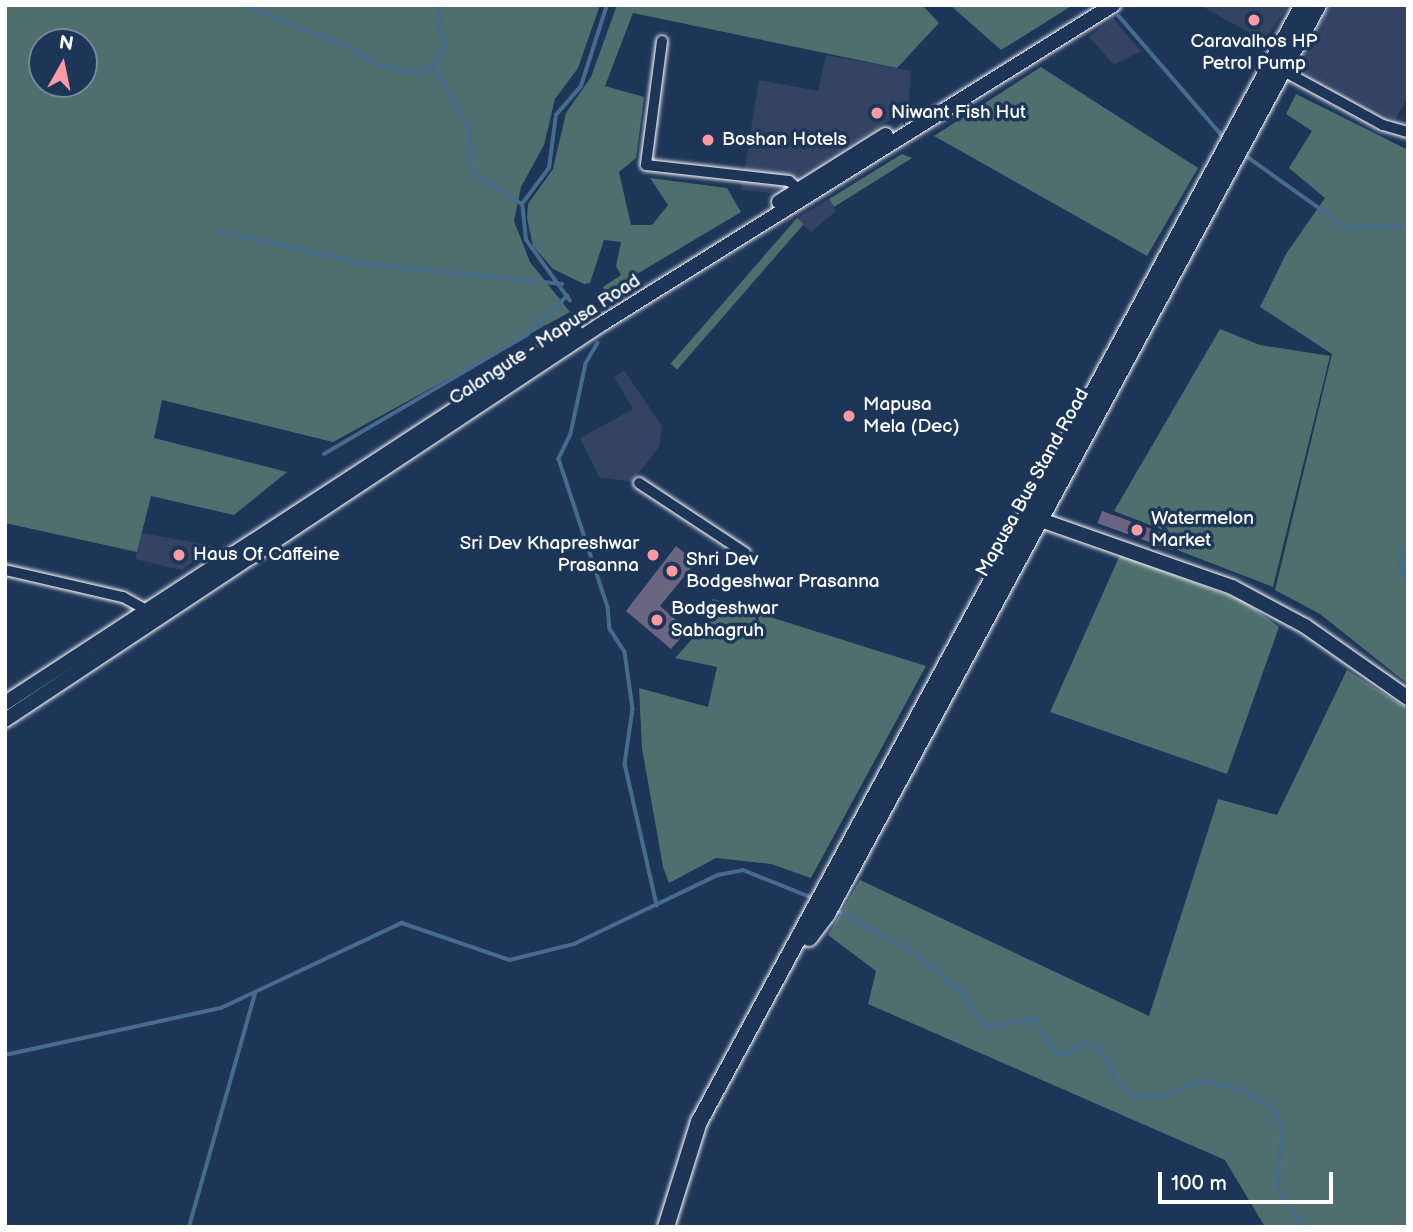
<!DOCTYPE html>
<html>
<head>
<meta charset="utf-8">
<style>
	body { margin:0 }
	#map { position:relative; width:1413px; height:1232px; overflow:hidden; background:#1d3557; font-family:"Balsamiq Sans",sans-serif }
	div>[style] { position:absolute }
	.built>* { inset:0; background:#344364 }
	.green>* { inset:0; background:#4f6f6f; transform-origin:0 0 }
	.stream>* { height:3.5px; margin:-1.75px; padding:0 1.75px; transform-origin:1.75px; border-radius:1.75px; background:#466b8d }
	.building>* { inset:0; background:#6a6581; transform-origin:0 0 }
	.roads { filter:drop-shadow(0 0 2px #fff) drop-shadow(0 0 2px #fff) }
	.street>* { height:10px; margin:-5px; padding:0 5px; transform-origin:5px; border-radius:5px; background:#1d3557 }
	.secondary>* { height:14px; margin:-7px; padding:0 7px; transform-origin:7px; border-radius:7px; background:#1d3557 }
	.primary>* { height:16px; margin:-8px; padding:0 8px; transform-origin:8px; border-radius:8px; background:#1d3557 }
	.dots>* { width:19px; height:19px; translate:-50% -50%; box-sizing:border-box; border:4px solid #1d3557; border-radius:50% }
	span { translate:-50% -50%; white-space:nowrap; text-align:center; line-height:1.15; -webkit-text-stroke:7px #1d3557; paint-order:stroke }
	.poi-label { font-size:19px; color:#fff }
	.left { translate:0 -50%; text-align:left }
	.right { translate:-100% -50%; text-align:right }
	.street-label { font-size:19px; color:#fff }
	.frame { position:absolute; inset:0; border:7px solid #fff; pointer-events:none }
	.north { position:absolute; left:28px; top:28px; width:70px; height:70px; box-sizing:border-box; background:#1d3557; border:2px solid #77869a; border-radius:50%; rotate:9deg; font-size:19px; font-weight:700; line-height:28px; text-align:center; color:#fff }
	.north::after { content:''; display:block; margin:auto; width:24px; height:32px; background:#ff9aa2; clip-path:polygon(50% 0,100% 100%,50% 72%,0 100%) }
	.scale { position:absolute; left:1158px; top:1172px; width:175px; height:32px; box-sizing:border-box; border:4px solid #fff; border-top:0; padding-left:9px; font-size:21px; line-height:24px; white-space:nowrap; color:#fff; -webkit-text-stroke:5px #1d3557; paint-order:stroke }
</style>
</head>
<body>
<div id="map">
	<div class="built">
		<i style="clip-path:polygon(1200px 5px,1289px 5px,1264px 41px)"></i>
		<i style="clip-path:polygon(1330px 5px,1408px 5px,1408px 97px,1395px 120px,1296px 67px)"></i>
		<i style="clip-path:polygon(1113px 18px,1141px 51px,1114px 65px,1089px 37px)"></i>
		<i style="clip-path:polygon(826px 55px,911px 71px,908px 109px,771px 193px,741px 190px,759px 80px,818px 91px)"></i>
		<i style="clip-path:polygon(829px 199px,836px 211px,811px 232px,797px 218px)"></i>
		<i style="clip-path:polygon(624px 370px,662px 426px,659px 447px,632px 482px,599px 477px,580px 438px,633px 409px,614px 377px)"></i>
		<i style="clip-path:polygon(142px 533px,213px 546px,182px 570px,135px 559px)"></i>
	</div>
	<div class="green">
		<i style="clip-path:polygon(evenodd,5px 5px,600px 5px,578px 68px,555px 99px,544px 145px,521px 187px,514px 221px,530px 262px,570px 312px,333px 442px,162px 400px,154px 438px,287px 472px,234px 515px,151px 496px,137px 552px,5px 523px,5px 5px,84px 42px,84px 84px,42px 84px,42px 42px,84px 42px)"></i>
		<i style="clip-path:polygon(617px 5px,922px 5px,939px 23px,897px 68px,633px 13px,605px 86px,644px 97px,636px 158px,619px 172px,631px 225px,652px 225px,668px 205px,650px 178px,727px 188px,741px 212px,605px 293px,603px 287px,621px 275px,616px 266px,621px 242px,604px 240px,590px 283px,584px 284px,553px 269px,533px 246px,527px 218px,528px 204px,553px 169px,566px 113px,591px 77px)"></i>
		<i style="clip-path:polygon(950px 5px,1073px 5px,1001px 50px)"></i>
		<i style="clip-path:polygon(1041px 67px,1198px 168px,1147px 256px,934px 136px)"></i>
		<i style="clip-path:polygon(1296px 94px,1408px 150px,1408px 684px,1320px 614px,1275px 590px,1332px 354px,1260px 307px,1286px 254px,1325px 198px,1289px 168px,1312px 131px,1286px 114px)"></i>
		<i style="clip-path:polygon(902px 154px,912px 158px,834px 207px,829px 199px)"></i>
		<i style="left:797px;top:218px;width:9px;height:193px;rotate:41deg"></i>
		<i style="clip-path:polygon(1220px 329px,1260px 345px,1330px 356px,1273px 587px,1177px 550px,1181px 537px,1114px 511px)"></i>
		<i style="clip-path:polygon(1120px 555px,1244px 601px,1279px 627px,1227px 774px,1050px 712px)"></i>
		<i style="clip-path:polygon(713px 599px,926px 666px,811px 878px,771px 864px,716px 858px,669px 883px,663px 867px,642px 748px,639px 688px,708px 707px,717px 667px,675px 658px,703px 627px)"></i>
		<i style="clip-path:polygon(1347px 670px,1408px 709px,1408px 1227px,1265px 1227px,1225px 1160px,868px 1004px,876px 971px,828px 935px,860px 880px,1149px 1016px,1218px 799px,1277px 815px)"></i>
	</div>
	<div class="stream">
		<i style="left:242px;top:5px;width:119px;rotate:21.6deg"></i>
		<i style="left:353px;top:49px;width:30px;rotate:33deg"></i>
		<i style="left:378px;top:65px;width:42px;rotate:11deg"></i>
		<i style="left:419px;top:73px;width:17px;rotate:-21deg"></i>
		<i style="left:436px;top:5px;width:42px;rotate:77.6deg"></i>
		<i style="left:445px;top:46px;width:23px;rotate:115deg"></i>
		<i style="left:435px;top:67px;width:69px;rotate:60.5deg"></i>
		<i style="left:469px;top:127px;width:46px;rotate:86.3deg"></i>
		<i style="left:472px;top:173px;width:59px;rotate:31.8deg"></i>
		<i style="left:1119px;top:16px;width:162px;rotate:49.2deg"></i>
		<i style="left:1242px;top:153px;width:129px;rotate:35.5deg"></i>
		<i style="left:1347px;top:228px;width:61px;rotate:-1.9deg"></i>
		<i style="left:219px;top:231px;width:151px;rotate:12.7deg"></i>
		<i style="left:366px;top:264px;width:197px;rotate:5.8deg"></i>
		<i style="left:570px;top:301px;width:75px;rotate:-125.8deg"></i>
		<i style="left:526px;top:240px;width:36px;rotate:-96deg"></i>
		<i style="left:522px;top:204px;width:45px;rotate:-53.1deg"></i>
		<i style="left:549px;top:168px;width:53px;rotate:-82.5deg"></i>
		<i style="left:556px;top:115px;width:38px;rotate:-49deg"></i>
		<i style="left:581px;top:86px;width:85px;rotate:-72.2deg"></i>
		<i style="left:598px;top:343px;width:24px;rotate:120deg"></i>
		<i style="left:586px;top:364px;width:72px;rotate:102.1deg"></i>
		<i style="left:571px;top:434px;width:28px;rotate:116deg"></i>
		<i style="left:559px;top:459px;width:156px;rotate:71.7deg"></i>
		<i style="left:608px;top:607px;width:22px;rotate:85deg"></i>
		<i style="left:610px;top:629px;width:27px;rotate:57deg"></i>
		<i style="left:625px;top:652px;width:58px;rotate:82deg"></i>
		<i style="left:633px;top:709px;width:56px;rotate:98.3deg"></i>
		<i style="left:625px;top:764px;width:145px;rotate:77.2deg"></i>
		<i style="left:324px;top:454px;width:235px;rotate:-30.4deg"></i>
		<i style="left:527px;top:335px;width:56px;rotate:-44.3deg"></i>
		<i style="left:1408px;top:542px;width:24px;rotate:109deg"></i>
		<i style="left:1400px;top:565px;width:23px;rotate:70deg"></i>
		<i style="left:836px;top:910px;width:92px;rotate:28.5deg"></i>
		<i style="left:917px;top:954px;width:60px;rotate:40.3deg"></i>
		<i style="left:963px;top:993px;width:42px;rotate:56.7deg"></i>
		<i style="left:986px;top:1028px;width:49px;rotate:-11.8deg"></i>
		<i style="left:1034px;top:1018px;width:40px;rotate:58deg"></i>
		<i style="left:1055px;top:1052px;width:11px;rotate:10deg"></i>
		<i style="left:1066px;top:1054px;width:21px;rotate:-29deg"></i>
		<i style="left:1084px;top:1044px;width:16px;rotate:11deg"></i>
		<i style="left:1100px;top:1047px;width:38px;rotate:63deg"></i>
		<i style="left:1117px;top:1081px;width:21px;rotate:41deg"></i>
		<i style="left:1133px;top:1095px;width:28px;rotate:4deg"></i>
		<i style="left:1161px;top:1097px;width:43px;rotate:-23deg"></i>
		<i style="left:1201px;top:1080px;width:46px;rotate:13.7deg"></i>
		<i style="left:1246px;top:1091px;width:34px;rotate:34deg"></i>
		<i style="left:1274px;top:1110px;width:22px;rotate:66deg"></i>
		<i style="left:1283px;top:1130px;width:57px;rotate:96deg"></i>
		<i style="left:1277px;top:1187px;width:47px;rotate:58deg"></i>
		<i style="left:5px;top:1055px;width:221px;rotate:-12.3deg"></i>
		<i style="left:221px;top:1008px;width:200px;rotate:-25.2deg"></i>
		<i style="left:402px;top:923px;width:114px;rotate:18.9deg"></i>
		<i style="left:510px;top:960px;width:66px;rotate:-14deg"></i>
		<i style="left:574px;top:944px;width:160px;rotate:-25.6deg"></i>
		<i style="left:718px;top:875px;width:25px;rotate:-11deg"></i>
		<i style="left:743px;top:870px;width:75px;rotate:21.8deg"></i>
		<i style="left:189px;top:1227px;width:243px;rotate:-74.2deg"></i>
	</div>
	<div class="building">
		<i style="left:1102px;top:511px;width:80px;height:13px;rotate:20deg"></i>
		<i style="clip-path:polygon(676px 546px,696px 562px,660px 606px,688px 630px,671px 649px,626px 611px)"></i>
	</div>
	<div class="roads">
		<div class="street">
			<i style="left:662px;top:41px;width:125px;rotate:97.4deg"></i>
			<i style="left:646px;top:165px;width:144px;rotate:6.4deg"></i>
			<i style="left:789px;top:181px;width:18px;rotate:41deg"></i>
			<i style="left:1282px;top:70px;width:115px;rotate:28.6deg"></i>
			<i style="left:1383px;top:125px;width:26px;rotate:16deg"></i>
			<i style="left:639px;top:483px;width:127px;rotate:33.4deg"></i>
			<i style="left:5px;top:570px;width:121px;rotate:12.9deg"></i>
			<i style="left:123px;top:597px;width:33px;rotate:29deg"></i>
		</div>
		<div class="secondary">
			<i style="left:779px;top:202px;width:126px;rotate:-32.1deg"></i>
			<i style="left:1032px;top:517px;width:212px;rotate:19.3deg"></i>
			<i style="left:1232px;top:587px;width:83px;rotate:28.1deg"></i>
			<i style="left:1305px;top:626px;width:126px;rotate:35deg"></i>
			<i style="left:5px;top:703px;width:681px;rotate:-33.13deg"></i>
			<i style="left:5px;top:720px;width:714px;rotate:-33.58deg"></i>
			<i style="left:600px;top:325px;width:605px;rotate:-31.96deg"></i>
		</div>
		<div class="primary">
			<i style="left:809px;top:938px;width:30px;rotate:-53deg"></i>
			<i style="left:827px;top:914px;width:1033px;rotate:-61.62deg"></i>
			<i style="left:666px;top:1227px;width:110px;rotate:-72.6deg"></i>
			<i style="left:699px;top:1122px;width:1270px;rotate:-61.6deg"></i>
		</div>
	</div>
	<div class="dots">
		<i style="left:1254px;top:20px;background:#ff9aa2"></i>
		<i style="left:877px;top:113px;background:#ff9aa2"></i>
		<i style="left:708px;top:140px;background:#ff9aa2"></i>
		<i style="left:849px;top:416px;background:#ff9aa2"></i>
		<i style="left:1137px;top:530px;background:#ff9aa2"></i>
		<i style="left:179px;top:555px;background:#ff9aa2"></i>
		<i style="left:653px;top:555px;background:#ff9aa2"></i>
		<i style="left:672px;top:571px;background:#ff9aa2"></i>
		<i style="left:657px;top:620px;background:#ff9aa2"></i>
	</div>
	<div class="poi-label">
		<span style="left:1254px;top:53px">Caravalhos HP<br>Petrol Pump</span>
		<span class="left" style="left:891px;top:113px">Niwant Fish Hut</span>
		<span class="left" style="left:722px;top:140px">Boshan Hotels</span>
		<span class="left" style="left:863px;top:416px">Mapusa<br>Mela (Dec)</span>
		<span class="left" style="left:1151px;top:530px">Watermelon<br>Market</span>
		<span class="right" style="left:639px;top:555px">Sri Dev Khapreshwar<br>Prasanna</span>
		<span class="left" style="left:193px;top:555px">Haus Of Caffeine</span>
		<span class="left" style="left:686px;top:571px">Shri Dev<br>Bodgeshwar Prasanna</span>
		<span class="left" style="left:671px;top:620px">Bodgeshwar<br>Sabhagruh</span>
	</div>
	<div class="street-label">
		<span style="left:545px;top:340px;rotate:-33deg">Calangute - Mapusa Road</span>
		<span style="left:1033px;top:483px;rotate:-61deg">Mapusa Bus Stand Road</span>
	</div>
	<div class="frame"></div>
	<div class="north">N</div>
	<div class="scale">100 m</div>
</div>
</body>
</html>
